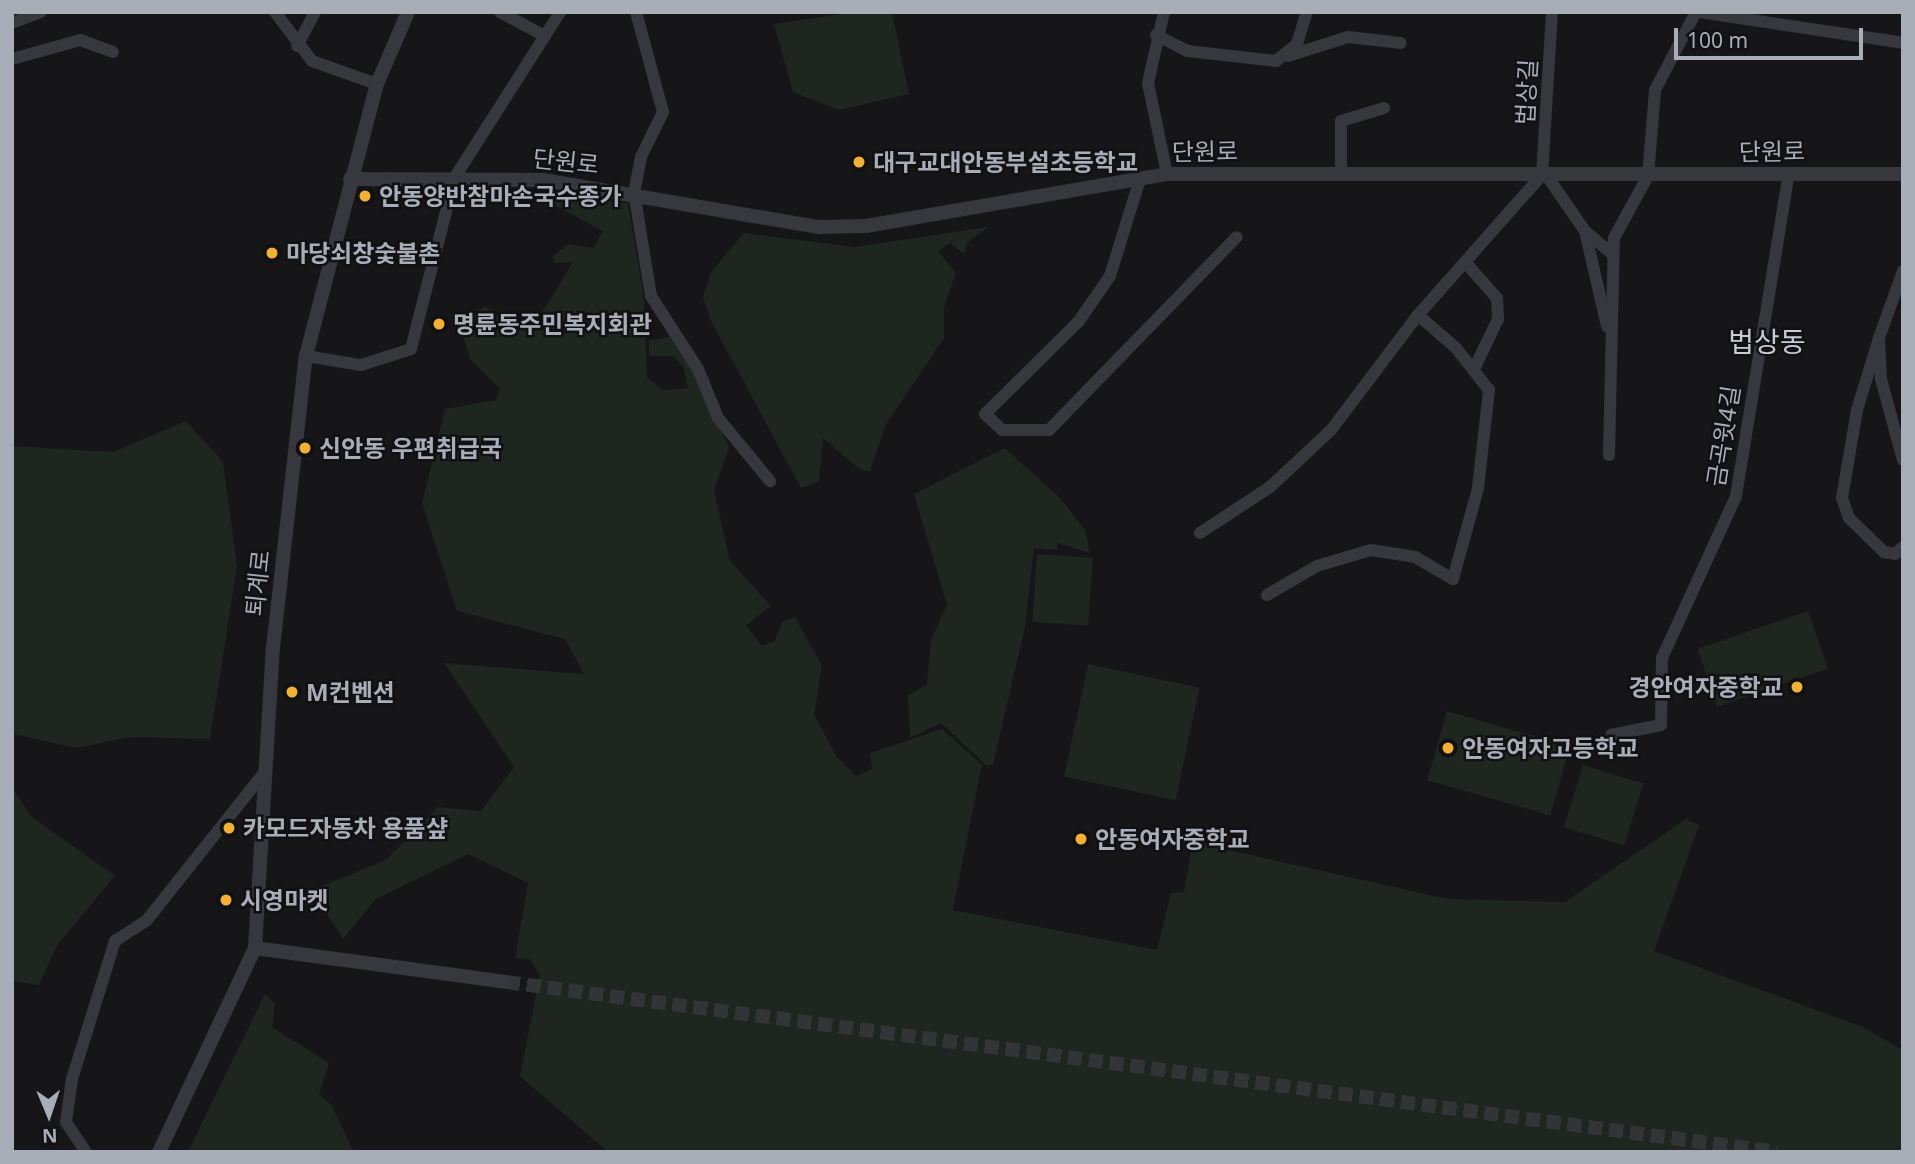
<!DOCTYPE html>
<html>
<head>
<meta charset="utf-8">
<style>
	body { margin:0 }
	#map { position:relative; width:1915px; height:1164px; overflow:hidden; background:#161618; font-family:"Noto Sans","Noto Sans KR",sans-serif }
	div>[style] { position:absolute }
	.green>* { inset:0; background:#1e261f; transform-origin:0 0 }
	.tertiary-tunnel>* { height:14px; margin-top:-7px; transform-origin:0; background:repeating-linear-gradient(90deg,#333438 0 14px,transparent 0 21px) }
	.minor>* { height:12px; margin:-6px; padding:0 6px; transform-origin:6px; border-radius:6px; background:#37383d }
	.tertiary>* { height:14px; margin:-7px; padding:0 7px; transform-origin:7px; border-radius:7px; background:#37383d }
	.dots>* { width:19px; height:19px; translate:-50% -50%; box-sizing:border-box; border:4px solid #111113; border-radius:50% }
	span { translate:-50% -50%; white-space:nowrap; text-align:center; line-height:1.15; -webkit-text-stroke:5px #111113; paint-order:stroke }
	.street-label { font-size:24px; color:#a8adb8 }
	.poi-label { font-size:24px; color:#a8adb8; font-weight:700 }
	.left { translate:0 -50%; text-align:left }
	.right { translate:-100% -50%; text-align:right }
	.quarter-label { font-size:28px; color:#c9ccd4 }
	.frame { position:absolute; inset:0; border:14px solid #a8adb8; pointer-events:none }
	.north { position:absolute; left:14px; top:1080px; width:70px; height:70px; -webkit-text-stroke:5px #111113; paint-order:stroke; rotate:178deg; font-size:19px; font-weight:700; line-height:28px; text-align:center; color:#a8adb8 }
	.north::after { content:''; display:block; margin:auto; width:24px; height:32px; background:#a8adb8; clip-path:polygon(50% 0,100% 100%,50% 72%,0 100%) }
	.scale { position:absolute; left:1674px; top:28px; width:189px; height:32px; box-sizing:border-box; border:4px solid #a8adb8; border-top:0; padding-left:9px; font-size:21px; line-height:24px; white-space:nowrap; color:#a8adb8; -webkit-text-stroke:5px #111113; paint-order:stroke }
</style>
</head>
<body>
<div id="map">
	<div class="green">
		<i style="clip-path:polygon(855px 12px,892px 12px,909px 94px,839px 110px,793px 92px,774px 24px)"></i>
		<i style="clip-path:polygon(532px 193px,628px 203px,644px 299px,647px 377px,663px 390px,688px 388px,683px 366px,673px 356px,649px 356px,649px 340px,670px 337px,693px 369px,729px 448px,714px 490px,730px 561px,771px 606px,746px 625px,762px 646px,775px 641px,782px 622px,795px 617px,822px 666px,814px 715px,837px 757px,856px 776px,872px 769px,870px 753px,942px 729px,982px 765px,953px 910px,1157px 950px,1171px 893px,1184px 892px,1193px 842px,1448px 899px,1565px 902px,1686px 819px,1699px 825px,1654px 951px,1863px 1027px,1903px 1050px,1903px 1152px,608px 1152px,520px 1076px,540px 975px,530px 959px,515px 958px,528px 883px,468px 854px,376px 899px,343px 939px,312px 890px,386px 860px,438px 807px,481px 811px,514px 767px,444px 663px,584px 674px,565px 639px,457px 611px,422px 503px,445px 409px,496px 400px,500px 389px,470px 359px,463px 336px,468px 319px,485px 306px,503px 321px,537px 321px,573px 262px,555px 263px,553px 256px,568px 244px,593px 248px,603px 231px)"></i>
		<i style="clip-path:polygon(988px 227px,967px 243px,964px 254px,950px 243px,938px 251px,956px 273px,944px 307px,944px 338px,886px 424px,870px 471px,861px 470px,823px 438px,819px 482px,801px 488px,711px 321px,703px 298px,711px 272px,744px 233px,855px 247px)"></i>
		<i style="clip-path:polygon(186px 421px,223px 462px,237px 566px,210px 739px,129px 737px,77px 748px,12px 734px,12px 446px,113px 452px)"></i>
		<i style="clip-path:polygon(1005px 448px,1060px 498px,1085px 530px,1090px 553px,1057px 543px,1057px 550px,1034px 548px,1025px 627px,993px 764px,987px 766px,941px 723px,910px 738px,908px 695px,927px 685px,931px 640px,947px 605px,914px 494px)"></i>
		<i style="left:1037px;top:554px;width:56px;height:68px;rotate:4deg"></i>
		<i style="left:1808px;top:611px;width:61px;height:117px;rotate:71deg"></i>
		<i style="left:1088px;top:664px;width:114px;height:115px;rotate:12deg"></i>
		<i style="left:1447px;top:711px;width:128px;height:72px;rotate:16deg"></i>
		<i style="left:1583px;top:765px;width:63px;height:65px;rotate:17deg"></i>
		<i style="clip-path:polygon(12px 788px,32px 817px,115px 876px,58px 944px,39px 985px,12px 981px)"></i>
		<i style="clip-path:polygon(265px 994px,275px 1004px,272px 1027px,329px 1063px,319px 1094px,332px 1106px,354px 1152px,188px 1152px)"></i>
	</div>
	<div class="tertiary-tunnel">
		<i style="left:506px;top:982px;width:1282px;rotate:7.62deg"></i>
	</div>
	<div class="minor">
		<i style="left:275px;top:12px;width:61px;rotate:52.9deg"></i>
		<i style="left:312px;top:61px;width:69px;rotate:19.5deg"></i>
		<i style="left:500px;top:12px;width:47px;rotate:28.2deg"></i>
		<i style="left:636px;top:12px;width:104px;rotate:74.9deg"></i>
		<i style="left:663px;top:112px;width:50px;rotate:116.1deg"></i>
		<i style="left:641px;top:157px;width:36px;rotate:101deg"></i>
		<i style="left:634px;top:192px;width:105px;rotate:80.7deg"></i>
		<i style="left:651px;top:296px;width:87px;rotate:57.2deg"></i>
		<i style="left:698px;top:369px;width:53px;rotate:67.8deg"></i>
		<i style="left:718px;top:418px;width:82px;rotate:50.5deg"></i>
		<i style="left:1164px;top:12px;width:73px;rotate:102.7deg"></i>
		<i style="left:1148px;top:83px;width:93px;rotate:78.2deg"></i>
		<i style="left:1699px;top:12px;width:206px;rotate:8.6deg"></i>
		<i style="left:12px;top:23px;width:31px;rotate:-21deg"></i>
		<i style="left:1156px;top:35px;width:35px;rotate:27deg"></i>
		<i style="left:1187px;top:51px;width:90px;rotate:6.4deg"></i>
		<i style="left:1276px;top:61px;width:27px;rotate:-39deg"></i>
		<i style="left:1297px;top:44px;width:34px;rotate:-73deg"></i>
		<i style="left:297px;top:46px;width:38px;rotate:-62deg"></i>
		<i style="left:1288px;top:56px;width:63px;rotate:-17.6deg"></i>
		<i style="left:1348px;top:37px;width:53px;rotate:6.5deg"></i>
		<i style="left:12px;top:59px;width:71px;rotate:-15.6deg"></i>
		<i style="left:80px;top:40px;width:35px;rotate:20deg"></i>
		<i style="left:1341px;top:172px;width:51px;rotate:-90deg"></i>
		<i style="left:1341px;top:121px;width:45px;rotate:-16.8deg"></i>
		<i style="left:1547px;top:176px;width:67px;rotate:55.4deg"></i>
		<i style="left:1585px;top:231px;width:34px;rotate:40deg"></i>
		<i style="left:1140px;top:179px;width:102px;rotate:107.2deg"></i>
		<i style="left:1110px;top:276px;width:55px;rotate:124.6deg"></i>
		<i style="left:1079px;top:321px;width:132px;rotate:135.3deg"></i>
		<i style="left:985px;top:414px;width:23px;rotate:43deg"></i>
		<i style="left:1002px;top:430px;width:47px"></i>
		<i style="left:1049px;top:430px;width:269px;rotate:-45.8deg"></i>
		<i style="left:1585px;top:231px;width:98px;rotate:77deg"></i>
		<i style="left:1465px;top:262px;width:48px;rotate:48.4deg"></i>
		<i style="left:1497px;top:298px;width:21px;rotate:87deg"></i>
		<i style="left:1498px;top:319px;width:55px;rotate:115.6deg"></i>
		<i style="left:1903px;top:271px;width:71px;rotate:109.7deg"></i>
		<i style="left:1879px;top:338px;width:41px;rotate:87.2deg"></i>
		<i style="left:1881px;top:379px;width:84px;rotate:74.8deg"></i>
		<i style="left:1879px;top:338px;width:75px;rotate:107deg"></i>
		<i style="left:1857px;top:410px;width:89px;rotate:99.7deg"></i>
		<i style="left:1842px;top:498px;width:21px;rotate:71deg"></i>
		<i style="left:1849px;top:518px;width:49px;rotate:44.2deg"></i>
		<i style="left:1884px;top:552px;width:11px;rotate:10deg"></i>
		<i style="left:1895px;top:554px;width:11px;rotate:-41deg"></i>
		<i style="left:306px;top:356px;width:56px;rotate:9.3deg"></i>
		<i style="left:361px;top:365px;width:52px;rotate:-17.7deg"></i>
		<i style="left:411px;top:349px;width:178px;rotate:-75.7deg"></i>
		<i style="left:455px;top:177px;width:196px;rotate:-57.5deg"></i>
		<i style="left:1609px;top:455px;width:217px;rotate:-88.7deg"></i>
		<i style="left:1614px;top:238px;width:71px;rotate:-61.3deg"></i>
		<i style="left:1648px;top:176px;width:86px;rotate:-85.3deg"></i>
		<i style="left:1655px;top:90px;width:88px;rotate:-62.3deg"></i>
		<i style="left:1200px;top:533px;width:84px;rotate:-33.3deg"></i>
		<i style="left:1270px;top:487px;width:83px;rotate:-43.1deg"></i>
		<i style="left:1331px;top:430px;width:144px;rotate:-52.9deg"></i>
		<i style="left:1418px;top:315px;width:187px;rotate:-48.5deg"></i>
		<i style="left:1542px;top:175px;width:163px;rotate:-86.5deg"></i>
		<i style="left:1267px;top:595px;width:58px;rotate:-30.1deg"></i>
		<i style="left:1317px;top:566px;width:56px;rotate:-16.5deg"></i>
		<i style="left:1371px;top:550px;width:45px;rotate:9deg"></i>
		<i style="left:1415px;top:557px;width:44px;rotate:30.1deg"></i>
		<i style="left:1453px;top:579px;width:94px;rotate:-74.6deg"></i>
		<i style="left:1478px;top:488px;width:99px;rotate:-83.6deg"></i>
		<i style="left:1489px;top:390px;width:53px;rotate:-128.2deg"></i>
		<i style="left:1456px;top:348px;width:50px;rotate:-139deg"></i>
		<i style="left:1611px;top:735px;width:51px;rotate:-11.3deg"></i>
		<i style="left:1661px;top:725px;width:67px;rotate:-89.1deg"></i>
		<i style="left:1662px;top:658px;width:178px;rotate:-65.4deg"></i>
		<i style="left:1736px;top:496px;width:327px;rotate:-80.7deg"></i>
		<i style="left:86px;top:1152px;width:36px;rotate:-124deg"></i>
		<i style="left:66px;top:1122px;width:43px;rotate:-82.1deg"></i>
		<i style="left:72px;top:1079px;width:145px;rotate:-72.7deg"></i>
		<i style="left:115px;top:941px;width:38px;rotate:-33deg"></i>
		<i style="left:147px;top:920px;width:188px;rotate:-51.5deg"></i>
	</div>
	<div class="tertiary">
		<i style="left:350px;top:179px;width:193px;rotate:0.3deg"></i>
		<i style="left:543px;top:180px;width:280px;rotate:9.7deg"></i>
		<i style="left:819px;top:227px;width:47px;rotate:-1.2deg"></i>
		<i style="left:866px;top:226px;width:305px;rotate:-9.8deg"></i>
		<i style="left:1167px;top:174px;width:736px"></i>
		<i style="left:255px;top:948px;width:253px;rotate:7.7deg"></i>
		<i style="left:159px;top:1152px;width:225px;rotate:-64.8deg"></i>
		<i style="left:255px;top:948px;width:301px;rotate:-86.6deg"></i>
		<i style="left:273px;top:648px;width:294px;rotate:-83.6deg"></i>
		<i style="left:306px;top:356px;width:281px;rotate:-75.4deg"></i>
		<i style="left:377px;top:84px;width:78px;rotate:-66.7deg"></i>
	</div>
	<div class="dots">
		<i style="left:859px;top:162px;background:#f2b134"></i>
		<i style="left:365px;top:196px;background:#f2b134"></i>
		<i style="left:272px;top:253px;background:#f2b134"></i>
		<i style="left:439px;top:324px;background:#f2b134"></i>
		<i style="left:305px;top:448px;background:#f2b134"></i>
		<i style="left:1797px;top:687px;background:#f2b134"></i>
		<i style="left:292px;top:692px;background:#f2b134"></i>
		<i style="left:1448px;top:748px;background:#f2b134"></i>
		<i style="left:229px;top:828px;background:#f2b134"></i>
		<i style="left:1081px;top:839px;background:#f2b134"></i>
		<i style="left:226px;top:900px;background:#f2b134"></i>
	</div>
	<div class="street-label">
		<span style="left:1526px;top:92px;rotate:-87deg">법상길</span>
		<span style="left:1205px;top:151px;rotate:-1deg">단원로</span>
		<span style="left:1772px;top:151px;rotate:-1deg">단원로</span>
		<span style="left:566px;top:161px;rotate:6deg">단원로</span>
		<span style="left:1723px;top:436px;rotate:-81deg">금곡윗4길</span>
		<span style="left:257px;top:583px;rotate:-84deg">퇴계로</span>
	</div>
	<div class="poi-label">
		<span class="left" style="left:873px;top:162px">대구교대안동부설초등학교</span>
		<span class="left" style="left:379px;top:196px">안동양반참마손국수종가</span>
		<span class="left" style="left:286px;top:253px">마당쇠창숯불촌</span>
		<span class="left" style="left:453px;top:324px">명륜동주민복지회관</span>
		<span class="left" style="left:319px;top:448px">신안동 우편취급국</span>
		<span class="right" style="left:1783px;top:687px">경안여자중학교</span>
		<span class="left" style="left:306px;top:692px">M컨벤션</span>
		<span class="left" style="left:1462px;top:748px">안동여자고등학교</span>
		<span class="left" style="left:243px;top:828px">카모드자동차 용품샾</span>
		<span class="left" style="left:1095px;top:839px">안동여자중학교</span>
		<span class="left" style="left:240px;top:900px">시영마켓</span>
	</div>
	<div class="quarter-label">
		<span style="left:1767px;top:341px">법상동</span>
	</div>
	<div class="frame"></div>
	<div class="north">N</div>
	<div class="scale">100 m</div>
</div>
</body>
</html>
